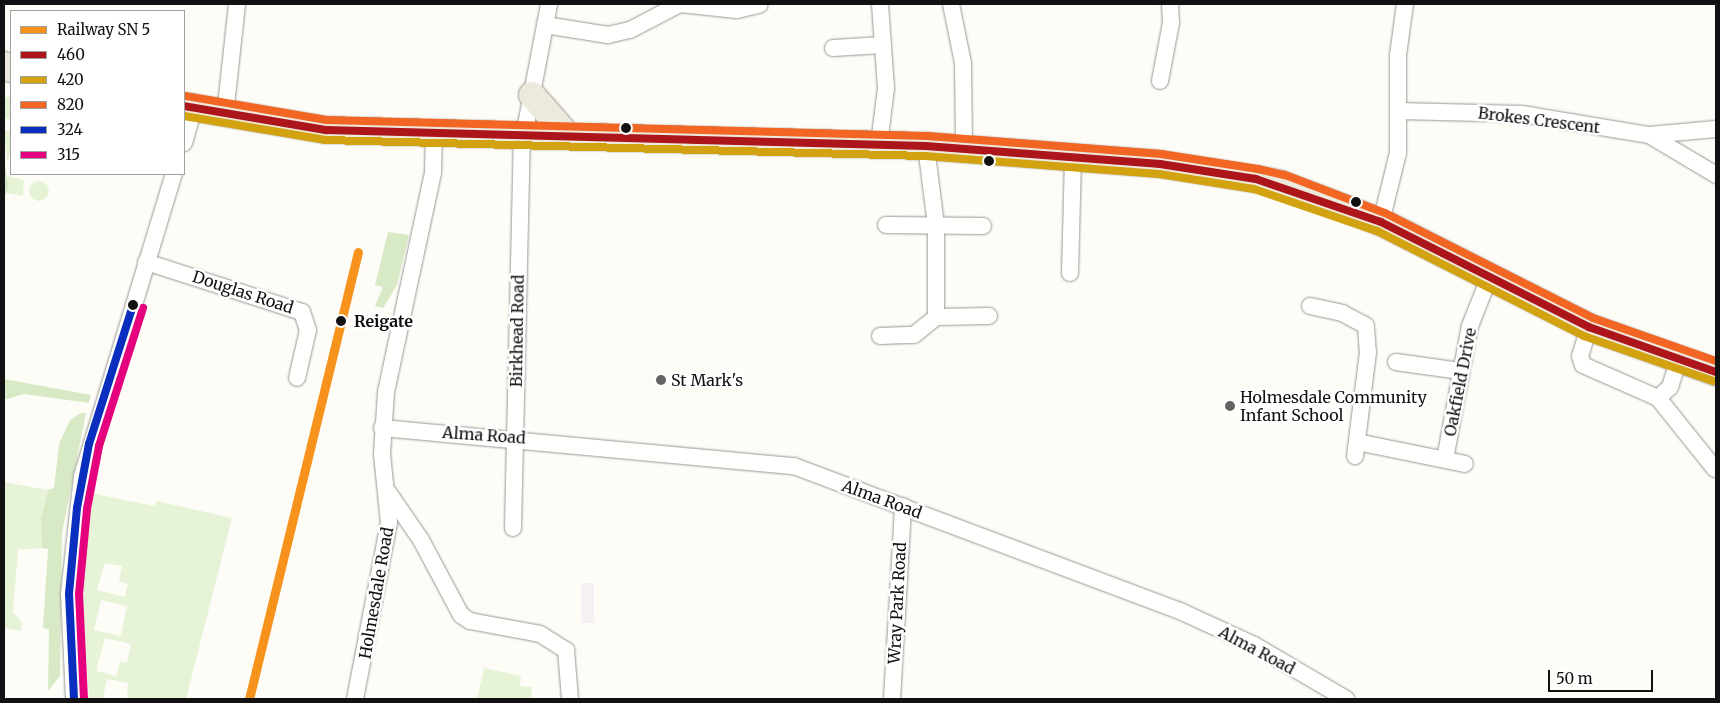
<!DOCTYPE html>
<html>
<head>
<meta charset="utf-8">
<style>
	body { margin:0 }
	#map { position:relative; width:1720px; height:703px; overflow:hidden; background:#fdfcf7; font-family:Merriweather,serif }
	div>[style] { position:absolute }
	.industrial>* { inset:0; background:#f5f0f3; transform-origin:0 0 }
	.green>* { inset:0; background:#e7f3d7; transform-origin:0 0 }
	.round { border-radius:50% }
	.forest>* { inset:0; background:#d8eac5 }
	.roads { filter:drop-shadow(0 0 1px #979795) drop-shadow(0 0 1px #979795) }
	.street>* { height:16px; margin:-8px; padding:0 8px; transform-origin:8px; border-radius:8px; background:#fffffe }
	.primary>* { height:26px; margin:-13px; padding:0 13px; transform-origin:13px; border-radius:13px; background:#ede9dc }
	.bus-1>* { height:8px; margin:-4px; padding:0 4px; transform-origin:4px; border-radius:4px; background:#ac151a }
	.bus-2>* { height:8px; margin:-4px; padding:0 4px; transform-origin:4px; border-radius:4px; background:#d2a210 }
	.bus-3>* { height:8px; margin:-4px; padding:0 4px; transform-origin:4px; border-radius:4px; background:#f26522 }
	.bus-4>* { height:8px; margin:-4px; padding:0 4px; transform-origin:4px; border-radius:4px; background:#0a2ebe }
	.bus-5>* { height:8px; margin:-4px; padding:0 4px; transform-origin:4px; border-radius:4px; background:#e5007d }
	.rail-1>* { height:9px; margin:-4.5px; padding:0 4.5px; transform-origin:4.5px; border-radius:4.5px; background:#f7931d }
	.dots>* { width:14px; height:14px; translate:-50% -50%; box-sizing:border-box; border:2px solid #fff; border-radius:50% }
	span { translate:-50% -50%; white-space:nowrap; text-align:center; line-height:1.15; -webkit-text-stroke:5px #fff; paint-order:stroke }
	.street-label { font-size:16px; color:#111 }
	.stop-label { font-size:16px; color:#111; font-weight:700 }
	.left { translate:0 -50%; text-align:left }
	.poi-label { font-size:16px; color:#111 }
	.frame { position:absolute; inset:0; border:5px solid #111; pointer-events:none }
	.legend { position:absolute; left:10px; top:10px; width:175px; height:165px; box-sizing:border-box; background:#fff; border:1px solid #a0a0a0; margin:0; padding:6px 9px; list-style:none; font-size:15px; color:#111 }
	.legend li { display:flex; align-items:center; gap:10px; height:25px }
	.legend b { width:25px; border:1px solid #a0a0a0 }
	.scale { position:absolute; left:1548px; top:670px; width:105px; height:22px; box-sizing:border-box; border:2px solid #111; border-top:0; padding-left:6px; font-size:15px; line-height:18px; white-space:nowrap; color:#111; -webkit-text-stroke:4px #fff; paint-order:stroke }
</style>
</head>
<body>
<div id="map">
	<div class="industrial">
		<i style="left:581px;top:583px;width:13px;height:40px"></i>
	</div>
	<div class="green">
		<i style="left:4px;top:97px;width:7px;height:22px"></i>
		<i style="clip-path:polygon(11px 130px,11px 152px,7px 163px,4px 131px)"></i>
		<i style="clip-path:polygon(8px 176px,24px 180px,23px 196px,6px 193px)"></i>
		<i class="round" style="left:29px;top:181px;width:20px;height:20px"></i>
		<i style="clip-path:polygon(4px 482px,48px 490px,41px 519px,42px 548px,18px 550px,13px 612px,22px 622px,21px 631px,4px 628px)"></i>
		<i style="clip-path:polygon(evenodd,90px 493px,154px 506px,157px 501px,232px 518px,186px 699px,127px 699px,128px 683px,107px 679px,103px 698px,89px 699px,82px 592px,90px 493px,105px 563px,122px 566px,119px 581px,128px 584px,125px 597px,97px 590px,105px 563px,90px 493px,101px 600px,127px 606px,121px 636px,94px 630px,101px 600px,90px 493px,105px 638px,131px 644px,127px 663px,120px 661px,116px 676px,96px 671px,105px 638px)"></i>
		<i style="clip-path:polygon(484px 668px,521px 676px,520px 686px,532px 687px,531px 698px,477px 699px)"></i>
	</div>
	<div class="forest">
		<i style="clip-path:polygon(4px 161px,9px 186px,4px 198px)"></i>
		<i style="clip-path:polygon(388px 232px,409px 235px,397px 285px,383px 308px,375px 306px,383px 287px,375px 285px)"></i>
		<i style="clip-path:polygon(4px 379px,91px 395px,89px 403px,24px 394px,4px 400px)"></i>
		<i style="clip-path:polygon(81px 413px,86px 413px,62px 533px,60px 676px,48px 691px,49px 629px,43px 628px,48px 549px,42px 548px,41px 519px,48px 490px,54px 488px,59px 444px,70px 420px)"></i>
	</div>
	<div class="roads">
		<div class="street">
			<i style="left:951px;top:4px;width:60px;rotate:78.5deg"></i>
			<i style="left:963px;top:63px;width:86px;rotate:89.3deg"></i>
			<i style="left:545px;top:25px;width:64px;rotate:9deg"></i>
			<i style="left:608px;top:35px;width:23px;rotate:-13deg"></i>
			<i style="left:630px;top:30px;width:56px;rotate:-27.5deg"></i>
			<i style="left:680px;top:4px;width:57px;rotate:6deg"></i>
			<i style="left:737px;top:10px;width:23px;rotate:-13deg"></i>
			<i style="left:833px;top:48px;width:50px;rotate:-3.4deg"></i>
			<i style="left:1160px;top:81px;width:59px;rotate:-79.3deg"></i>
			<i style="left:1171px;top:23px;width:19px;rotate:-93deg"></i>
			<i style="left:1399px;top:111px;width:123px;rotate:1.4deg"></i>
			<i style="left:1522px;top:114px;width:129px;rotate:9.4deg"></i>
			<i style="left:225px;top:115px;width:112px;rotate:-83.8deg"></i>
			<i style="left:1716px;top:129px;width:67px;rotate:174.9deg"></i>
			<i style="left:1649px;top:135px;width:78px;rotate:30.8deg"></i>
			<i style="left:184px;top:143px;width:36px;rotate:-74deg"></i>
			<i style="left:879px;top:144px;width:56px;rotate:-82.9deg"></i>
			<i style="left:886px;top:88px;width:84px;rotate:-94.1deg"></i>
			<i style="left:926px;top:146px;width:80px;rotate:82.8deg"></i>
			<i style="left:936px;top:225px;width:92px;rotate:90deg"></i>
			<i style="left:936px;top:317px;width:53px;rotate:-1.1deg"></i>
			<i style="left:1381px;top:222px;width:71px;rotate:-76.2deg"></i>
			<i style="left:1398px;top:153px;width:98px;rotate:-90deg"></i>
			<i style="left:1398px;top:55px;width:51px;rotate:-82.2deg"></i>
			<i style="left:886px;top:225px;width:97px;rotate:0.6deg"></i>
			<i style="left:146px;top:262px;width:164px;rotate:17.8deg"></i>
			<i style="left:302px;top:312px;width:19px;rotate:72deg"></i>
			<i style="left:308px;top:330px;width:49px;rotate:102.9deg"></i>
			<i style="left:1070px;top:273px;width:117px;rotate:-88.5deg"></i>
			<i style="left:1310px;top:306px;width:33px;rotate:12deg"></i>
			<i style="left:1342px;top:313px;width:27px;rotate:28deg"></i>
			<i style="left:1366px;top:326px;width:26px;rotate:86deg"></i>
			<i style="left:1368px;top:352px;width:105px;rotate:97.1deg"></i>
			<i style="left:1589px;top:327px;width:30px;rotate:107deg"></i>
			<i style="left:1580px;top:356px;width:9px;rotate:72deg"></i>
			<i style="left:1583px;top:365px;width:82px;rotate:23.7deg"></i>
			<i style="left:880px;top:336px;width:34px;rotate:-2deg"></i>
			<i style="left:914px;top:335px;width:28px;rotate:-39deg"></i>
			<i style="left:1678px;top:361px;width:27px;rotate:107deg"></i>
			<i style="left:1670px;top:387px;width:16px;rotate:137deg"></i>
			<i style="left:1658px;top:398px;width:91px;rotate:51.2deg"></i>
			<i style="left:1396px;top:362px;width:65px;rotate:8deg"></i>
			<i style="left:382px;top:428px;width:414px;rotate:5.3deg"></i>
			<i style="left:794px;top:466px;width:412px;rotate:20.6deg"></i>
			<i style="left:1180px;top:611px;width:81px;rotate:24.7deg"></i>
			<i style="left:1254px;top:645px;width:107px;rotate:30.4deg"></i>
			<i style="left:1357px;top:442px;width:110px;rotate:11.5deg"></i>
			<i style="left:1445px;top:459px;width:135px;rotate:-79.4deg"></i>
			<i style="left:1470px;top:326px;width:52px;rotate:-68.4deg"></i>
			<i style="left:388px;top:492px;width:58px;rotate:55.5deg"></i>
			<i style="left:421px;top:540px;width:85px;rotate:61.9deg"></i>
			<i style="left:461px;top:615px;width:11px;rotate:34deg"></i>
			<i style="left:470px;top:621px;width:71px;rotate:10.5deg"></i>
			<i style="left:540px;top:634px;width:31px;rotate:32deg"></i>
			<i style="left:566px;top:650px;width:49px;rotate:85.3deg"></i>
			<i style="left:513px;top:528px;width:382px;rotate:-88.7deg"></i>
			<i style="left:522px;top:146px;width:145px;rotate:-79.2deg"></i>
			<i style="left:74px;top:699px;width:105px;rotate:-92.7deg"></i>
			<i style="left:69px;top:594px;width:119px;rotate:-83.7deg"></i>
			<i style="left:82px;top:476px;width:316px;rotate:-73.1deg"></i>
			<i style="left:355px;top:699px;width:179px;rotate:-79.1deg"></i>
			<i style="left:389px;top:523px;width:69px;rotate:-95.8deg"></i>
			<i style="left:382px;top:454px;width:62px;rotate:-86.3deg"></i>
			<i style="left:386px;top:392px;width:224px;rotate:-77.9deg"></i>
			<i style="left:433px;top:173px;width:41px;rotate:-88.6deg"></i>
			<i style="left:892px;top:699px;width:193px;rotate:-86.7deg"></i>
		</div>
		<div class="primary">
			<i style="left:4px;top:65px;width:8px;rotate:30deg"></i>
			<i style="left:532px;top:95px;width:53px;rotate:48.8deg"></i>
			<i style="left:184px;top:106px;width:144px;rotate:9.6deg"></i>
			<i style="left:326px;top:130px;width:600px;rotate:1.53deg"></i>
			<i style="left:926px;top:146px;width:235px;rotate:4.4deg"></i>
			<i style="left:1160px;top:164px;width:97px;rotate:8.9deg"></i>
			<i style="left:1256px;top:179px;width:25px;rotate:11deg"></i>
			<i style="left:1281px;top:184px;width:107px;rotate:20.8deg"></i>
			<i style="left:1381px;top:222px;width:233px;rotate:26.8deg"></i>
			<i style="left:1589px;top:327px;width:135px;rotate:19.5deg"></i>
		</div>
	</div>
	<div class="bus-1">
		<i style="left:184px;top:106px;width:144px;rotate:9.6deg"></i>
		<i style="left:326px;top:130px;width:600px;rotate:1.53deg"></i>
		<i style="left:926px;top:146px;width:235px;rotate:4.4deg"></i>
		<i style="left:1160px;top:164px;width:97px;rotate:8.9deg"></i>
		<i style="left:1256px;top:179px;width:132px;rotate:19deg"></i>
		<i style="left:1381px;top:222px;width:233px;rotate:26.8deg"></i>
		<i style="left:1589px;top:327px;width:135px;rotate:19.5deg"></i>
	</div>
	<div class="bus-2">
		<i style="left:184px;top:116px;width:144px;rotate:9.6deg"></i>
		<i style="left:326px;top:140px;width:599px;rotate:1.53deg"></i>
		<i style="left:925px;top:156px;width:235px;rotate:4.4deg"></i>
		<i style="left:1159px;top:174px;width:96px;rotate:9deg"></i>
		<i style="left:1254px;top:189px;width:130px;rotate:18.9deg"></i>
		<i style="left:1377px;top:231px;width:232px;rotate:26.9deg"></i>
		<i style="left:1584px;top:336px;width:137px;rotate:19.2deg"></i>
	</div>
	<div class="bus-3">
		<i style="left:186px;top:96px;width:143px;rotate:9.7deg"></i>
		<i style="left:327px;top:120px;width:600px;rotate:1.53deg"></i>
		<i style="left:927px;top:136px;width:235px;rotate:4.4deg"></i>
		<i style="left:1161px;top:154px;width:98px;rotate:8.8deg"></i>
		<i style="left:1258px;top:169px;width:28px;rotate:13deg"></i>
		<i style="left:1285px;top:175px;width:107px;rotate:20.8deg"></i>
		<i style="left:1385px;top:213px;width:233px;rotate:26.8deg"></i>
		<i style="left:1593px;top:318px;width:130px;rotate:19.3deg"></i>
	</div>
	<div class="bus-4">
		<i style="left:74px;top:699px;width:105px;rotate:-92.7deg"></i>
		<i style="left:69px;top:594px;width:86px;rotate:-84.7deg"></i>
		<i style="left:77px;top:508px;width:65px;rotate:-79.4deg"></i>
		<i style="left:89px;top:444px;width:146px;rotate:-72.4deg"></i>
	</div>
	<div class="bus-5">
		<i style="left:84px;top:699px;width:105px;rotate:-92.7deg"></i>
		<i style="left:79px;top:594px;width:85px;rotate:-84.6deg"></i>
		<i style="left:87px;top:509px;width:64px;rotate:-79.2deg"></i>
		<i style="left:99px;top:446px;width:145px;rotate:-72.3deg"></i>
	</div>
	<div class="rail-1">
		<i style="left:249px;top:699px;width:460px;rotate:-76.3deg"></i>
	</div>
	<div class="dots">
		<i style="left:626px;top:128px;background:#111"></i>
		<i style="left:989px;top:161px;background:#111"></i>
		<i style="left:1356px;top:202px;background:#111"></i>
		<i style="left:133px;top:305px;background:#111"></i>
		<i style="left:341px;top:321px;background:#111"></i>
		<i style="left:661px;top:380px;background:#646362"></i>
		<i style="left:1230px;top:406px;background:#646362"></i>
	</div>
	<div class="street-label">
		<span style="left:1539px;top:120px;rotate:7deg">Brokes Crescent</span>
		<span style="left:243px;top:292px;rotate:18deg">Douglas Road</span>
		<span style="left:517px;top:331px;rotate:-89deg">Birkhead Road</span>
		<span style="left:1460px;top:382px;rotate:-79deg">Oakfield Drive</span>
		<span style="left:484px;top:435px;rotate:4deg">Alma Road</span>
		<span style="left:882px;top:499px;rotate:20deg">Alma Road</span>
		<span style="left:376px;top:593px;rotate:-80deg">Holmesdale Road</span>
		<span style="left:897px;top:603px;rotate:-87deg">Wray Park Road</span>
		<span style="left:1257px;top:650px;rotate:28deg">Alma Road</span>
	</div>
	<div class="stop-label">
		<span class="left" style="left:354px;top:321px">Reigate</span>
	</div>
	<div class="poi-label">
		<span class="left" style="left:671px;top:380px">St Mark's</span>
		<span class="left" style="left:1240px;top:406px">Holmesdale Community<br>Infant School</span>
	</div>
	<div class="frame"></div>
	<ul class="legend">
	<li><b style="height:6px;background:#f7931d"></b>Railway SN 5</li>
	<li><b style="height:6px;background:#ac151a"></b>460</li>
	<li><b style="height:6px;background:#d2a210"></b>420</li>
	<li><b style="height:6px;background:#f26522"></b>820</li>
	<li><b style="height:6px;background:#0a2ebe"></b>324</li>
	<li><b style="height:6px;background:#e5007d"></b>315</li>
	</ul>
	<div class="scale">50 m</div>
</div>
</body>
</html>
